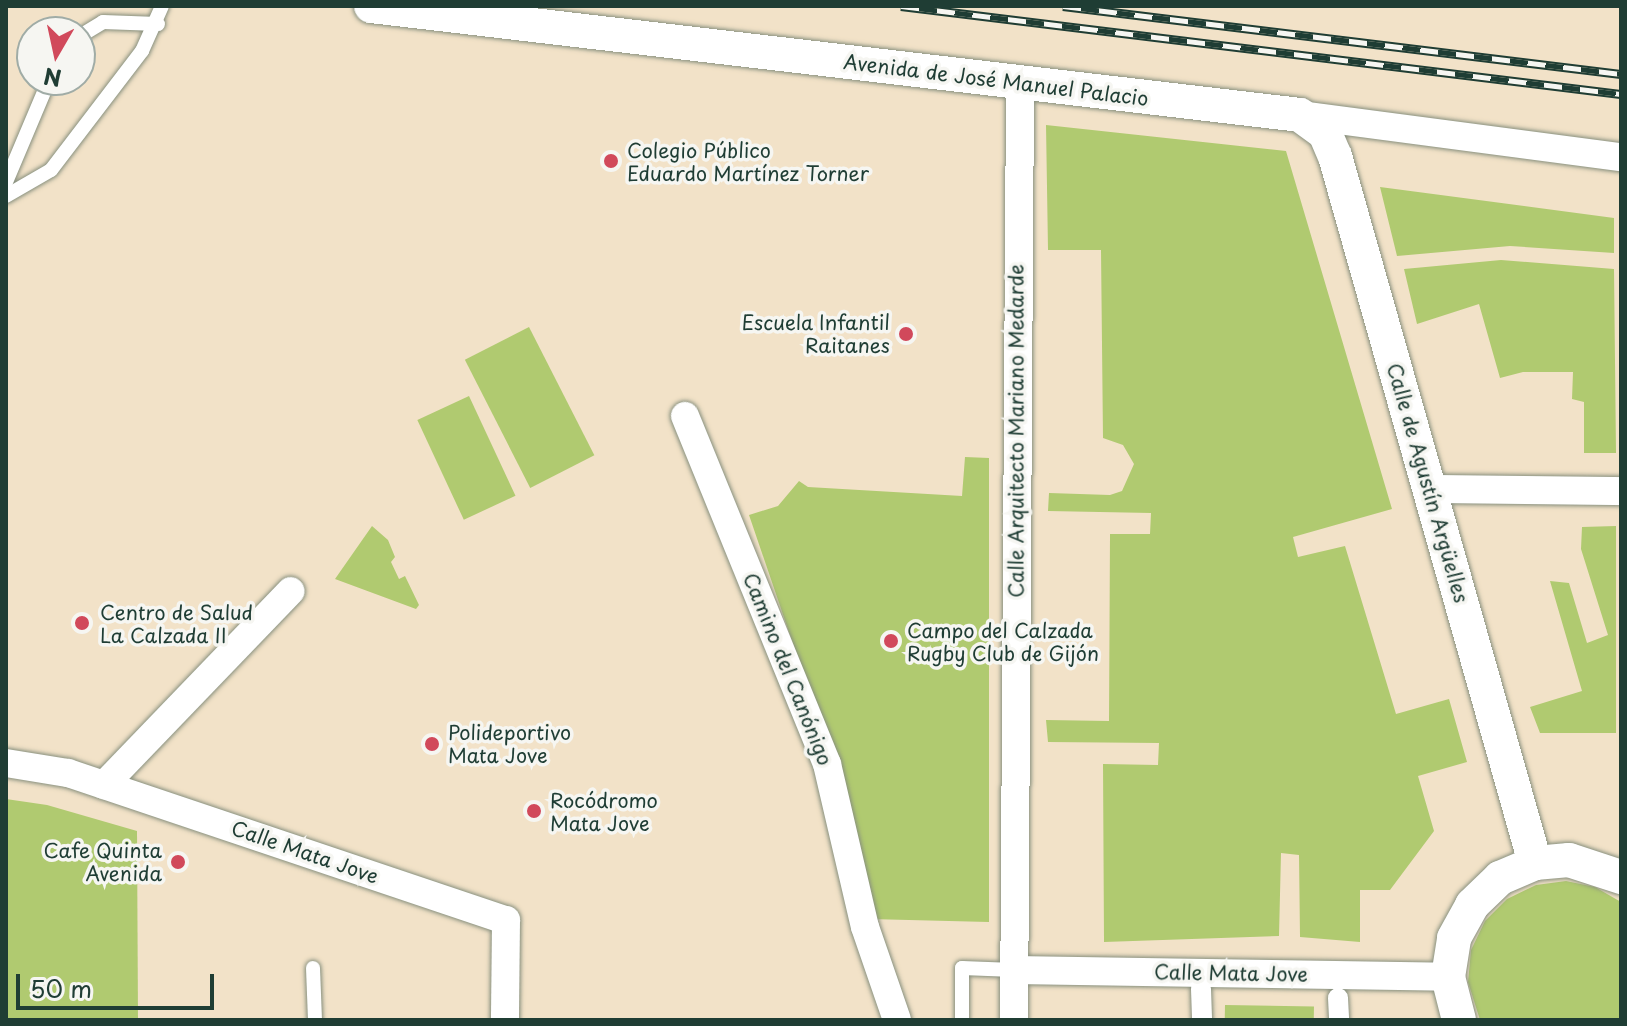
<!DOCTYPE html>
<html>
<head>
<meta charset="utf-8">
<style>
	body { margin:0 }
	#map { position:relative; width:1627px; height:1026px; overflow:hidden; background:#f2e2c8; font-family:"Playpen Sans",sans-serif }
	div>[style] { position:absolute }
	.green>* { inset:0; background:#b0ca70; transform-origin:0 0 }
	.roads { filter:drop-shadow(0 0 2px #88907e) drop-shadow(0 0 2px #88907e) }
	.service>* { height:14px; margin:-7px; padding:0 7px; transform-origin:7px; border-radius:7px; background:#fff }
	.pedestrian>* { height:20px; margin:-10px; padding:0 10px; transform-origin:10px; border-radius:10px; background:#fff }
	.minor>* { height:28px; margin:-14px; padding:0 14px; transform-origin:14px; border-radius:14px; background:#fff }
	.tertiary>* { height:34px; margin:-17px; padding:0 17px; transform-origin:17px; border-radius:17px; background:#fff }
	.rail>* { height:9px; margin-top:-4.5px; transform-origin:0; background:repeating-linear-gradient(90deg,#f6f6f2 0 18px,#1f3d34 0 36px); box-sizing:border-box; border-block:2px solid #1f3d34 }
	.dots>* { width:22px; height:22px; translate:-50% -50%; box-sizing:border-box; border:4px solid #f6f6f2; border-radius:50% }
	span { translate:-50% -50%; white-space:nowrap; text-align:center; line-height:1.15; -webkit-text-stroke:7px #f6f6f2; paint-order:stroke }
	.street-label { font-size:20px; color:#1f3d34 }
	.poi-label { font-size:20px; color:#1f3d34 }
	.left { translate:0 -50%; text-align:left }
	.right { translate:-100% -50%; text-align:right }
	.frame { position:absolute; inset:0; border:8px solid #1f3d34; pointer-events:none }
	.north { position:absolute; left:16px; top:16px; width:80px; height:80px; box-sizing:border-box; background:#f6f6f2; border:2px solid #a0aca6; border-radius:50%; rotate:189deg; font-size:22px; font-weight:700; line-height:32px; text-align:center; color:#1f3d34 }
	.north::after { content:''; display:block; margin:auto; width:28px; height:36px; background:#d1495b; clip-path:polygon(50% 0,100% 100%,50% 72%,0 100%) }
	.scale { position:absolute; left:16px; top:974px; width:198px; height:36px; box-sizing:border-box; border:4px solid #1f3d34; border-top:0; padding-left:10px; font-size:24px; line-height:28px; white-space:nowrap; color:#1f3d34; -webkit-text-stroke:6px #f6f6f2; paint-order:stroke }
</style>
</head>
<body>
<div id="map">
	<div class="green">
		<i style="clip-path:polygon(1046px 125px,1286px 151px,1392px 509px,1293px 537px,1298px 557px,1345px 546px,1396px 714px,1449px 699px,1467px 762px,1418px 776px,1434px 831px,1390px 890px,1360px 890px,1360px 942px,1300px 937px,1299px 855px,1281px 853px,1279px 936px,1104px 942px,1103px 764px,1158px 765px,1159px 743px,1048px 742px,1046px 720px,1109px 721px,1110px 534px,1150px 534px,1151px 513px,1048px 511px,1049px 493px,1110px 495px,1122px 491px,1134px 464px,1123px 445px,1103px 438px,1101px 250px,1048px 250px)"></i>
		<i style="clip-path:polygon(1380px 187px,1614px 218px,1614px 253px,1510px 246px,1397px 256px)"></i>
		<i style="clip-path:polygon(1501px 260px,1614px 269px,1616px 453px,1584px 453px,1584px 402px,1572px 399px,1573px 372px,1523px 372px,1500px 378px,1479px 304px,1417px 324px,1404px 269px)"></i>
		<i style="left:529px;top:327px;width:144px;height:72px;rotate:63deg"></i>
		<i style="left:469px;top:396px;width:110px;height:57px;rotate:65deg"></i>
		<i style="clip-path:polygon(965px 457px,989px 458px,989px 922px,869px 919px,835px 767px,749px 515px,778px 506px,799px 481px,808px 487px,962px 496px)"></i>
		<i style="clip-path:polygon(372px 526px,388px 540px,395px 557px,391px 562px,399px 579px,405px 576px,419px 605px,416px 609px,335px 579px)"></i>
		<i style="clip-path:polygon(1616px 526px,1616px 733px,1540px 733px,1530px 707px,1582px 691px,1550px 581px,1569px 583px,1587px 643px,1608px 635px,1581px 549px,1582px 527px)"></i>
		<i style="clip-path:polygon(6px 799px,47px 805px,137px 831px,138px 1020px,6px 1020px)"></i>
		<i style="clip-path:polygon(1566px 881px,1595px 887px,1621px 902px,1621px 1020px,1480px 1020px,1468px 982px,1471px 950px,1485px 921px,1507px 899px,1536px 885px)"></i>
		<i style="left:1225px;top:1005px;width:89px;height:15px;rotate:1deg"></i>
	</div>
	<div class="roads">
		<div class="service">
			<i style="left:80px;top:36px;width:27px;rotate:-31deg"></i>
			<i style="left:103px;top:22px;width:55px;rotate:2.1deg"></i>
			<i style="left:6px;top:182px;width:111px;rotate:-67.1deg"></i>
			<i style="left:6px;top:196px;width:52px;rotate:-30deg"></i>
			<i style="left:51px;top:170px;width:150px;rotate:-52.6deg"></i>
			<i style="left:142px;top:51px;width:49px;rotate:-66deg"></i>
			<i style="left:313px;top:968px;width:52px;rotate:87.8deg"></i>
			<i style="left:962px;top:1020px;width:52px;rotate:-90deg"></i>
			<i style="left:962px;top:968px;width:52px;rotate:2.2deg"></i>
		</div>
		<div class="pedestrian">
			<i style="left:1201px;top:989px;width:31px;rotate:88deg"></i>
			<i style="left:1338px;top:998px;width:22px;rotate:87deg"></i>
		</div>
		<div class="minor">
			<i style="left:1300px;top:115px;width:324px;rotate:7.5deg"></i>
			<i style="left:685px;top:416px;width:376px;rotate:67.8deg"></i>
			<i style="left:827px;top:764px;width:167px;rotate:76.9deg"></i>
			<i style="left:865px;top:927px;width:98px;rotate:71deg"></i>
			<i style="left:1429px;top:489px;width:192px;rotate:0.6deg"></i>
			<i style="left:6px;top:763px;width:63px;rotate:9.2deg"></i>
			<i style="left:68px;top:773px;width:462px;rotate:18.6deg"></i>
			<i style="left:506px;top:920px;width:100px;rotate:90.6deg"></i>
			<i style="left:104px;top:785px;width:269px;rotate:-46.1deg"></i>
			<i style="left:1014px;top:970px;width:434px;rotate:0.9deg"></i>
			<i style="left:1014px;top:1020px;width:937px;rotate:-89.63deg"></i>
		</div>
		<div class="tertiary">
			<i style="left:371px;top:6px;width:935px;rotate:6.69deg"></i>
			<i style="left:1300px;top:115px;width:31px;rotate:36deg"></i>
			<i style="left:1325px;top:133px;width:25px;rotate:67deg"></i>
			<i style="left:1335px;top:156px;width:735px;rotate:74.2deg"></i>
			<i style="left:1459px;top:1020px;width:44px;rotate:-104.3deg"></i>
			<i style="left:1448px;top:977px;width:39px;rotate:-81deg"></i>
			<i style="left:1454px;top:938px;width:38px;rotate:-61deg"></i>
			<i style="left:1472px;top:905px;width:39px;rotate:-44deg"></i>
			<i style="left:1500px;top:878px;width:38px;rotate:-23deg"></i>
			<i style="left:1535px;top:863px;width:34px;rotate:-5deg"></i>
			<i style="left:1569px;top:860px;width:55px;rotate:18.1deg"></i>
		</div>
	</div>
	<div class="rail">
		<i style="left:901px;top:6px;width:725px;rotate:6.97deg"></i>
		<i style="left:1063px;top:6px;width:562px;rotate:6.95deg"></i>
	</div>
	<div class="dots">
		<i style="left:611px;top:161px;background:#d1495b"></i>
		<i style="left:906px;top:334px;background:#d1495b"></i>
		<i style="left:82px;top:623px;background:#d1495b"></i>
		<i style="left:891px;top:641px;background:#d1495b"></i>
		<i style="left:432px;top:744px;background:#d1495b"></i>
		<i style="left:534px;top:811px;background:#d1495b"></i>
		<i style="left:178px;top:862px;background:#d1495b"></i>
	</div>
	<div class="street-label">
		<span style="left:996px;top:80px;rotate:7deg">Avenida de José Manuel Palacio</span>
		<span style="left:1016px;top:431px;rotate:-90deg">Calle Arquitecto Mariano Medarde</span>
		<span style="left:1428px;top:483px;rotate:74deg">Calle de Agustín Argüelles</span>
		<span style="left:788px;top:669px;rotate:68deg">Camino del Canónigo</span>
		<span style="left:305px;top:852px;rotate:19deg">Calle Mata Jove</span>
		<span style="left:1231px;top:973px;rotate:1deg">Calle Mata Jove</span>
	</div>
	<div class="poi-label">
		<span class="left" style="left:627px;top:162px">Colegio Público<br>Eduardo Martínez Torner</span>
		<span class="right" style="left:890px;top:334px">Escuela Infantil<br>Raitanes</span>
		<span class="left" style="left:100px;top:624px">Centro de Salud<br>La Calzada II</span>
		<span class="left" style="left:907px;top:642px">Campo del Calzada<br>Rugby Club de Gijón</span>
		<span class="left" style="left:448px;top:744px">Polideportivo<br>Mata Jove</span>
		<span class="left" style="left:550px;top:812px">Rocódromo<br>Mata Jove</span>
		<span class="right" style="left:162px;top:862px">Cafe Quinta<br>Avenida</span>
	</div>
	<div class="frame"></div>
	<div class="north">N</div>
	<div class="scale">50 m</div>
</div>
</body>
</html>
